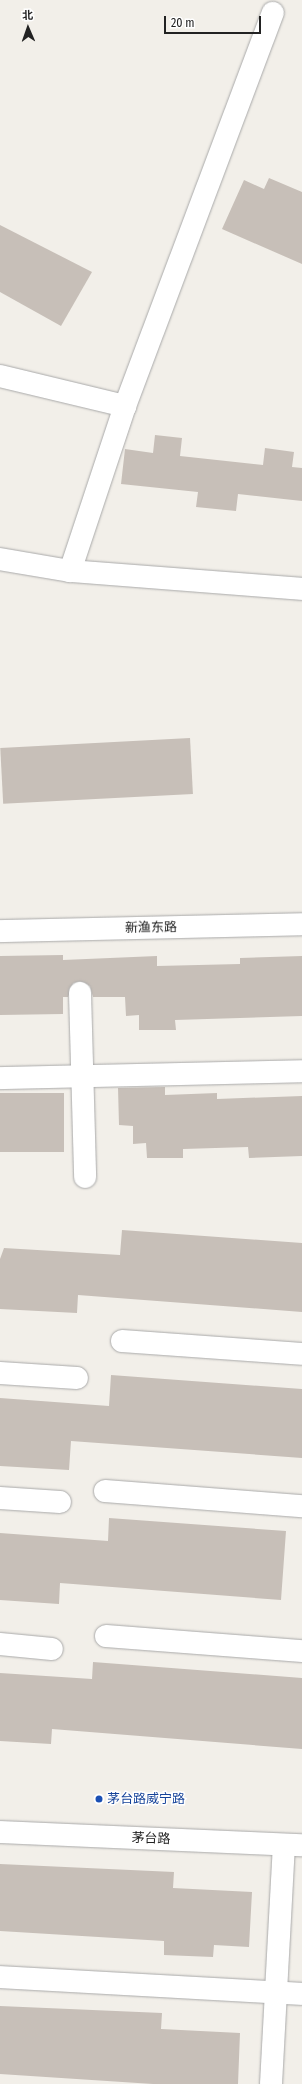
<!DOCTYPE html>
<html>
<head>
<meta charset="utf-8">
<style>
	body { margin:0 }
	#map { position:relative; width:302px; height:2084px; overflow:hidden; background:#f2efe9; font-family:"Fira Sans Condensed","Noto Sans SC",sans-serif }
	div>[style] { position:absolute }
	.building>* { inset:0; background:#c7bfb8; transform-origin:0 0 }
	.roads { filter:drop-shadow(0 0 1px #a9a9a9) drop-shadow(0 0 1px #a9a9a9) }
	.minor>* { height:22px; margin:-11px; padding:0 11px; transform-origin:11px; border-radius:11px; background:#fff }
	.dots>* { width:11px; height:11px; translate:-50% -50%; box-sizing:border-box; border:2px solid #fff; border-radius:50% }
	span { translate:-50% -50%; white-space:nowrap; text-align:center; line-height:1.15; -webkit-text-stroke:3px #fff; paint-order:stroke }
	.street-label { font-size:13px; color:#222 }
	.transit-label { font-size:13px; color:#164399 }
	.left { translate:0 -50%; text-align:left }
	.north { position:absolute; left:8px; top:8px; width:40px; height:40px; -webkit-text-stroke:3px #fff; paint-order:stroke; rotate:358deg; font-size:11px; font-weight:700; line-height:16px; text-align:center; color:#222 }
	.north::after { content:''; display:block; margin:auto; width:14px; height:18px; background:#222; clip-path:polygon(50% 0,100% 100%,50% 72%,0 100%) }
	.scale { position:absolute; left:164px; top:16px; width:97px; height:18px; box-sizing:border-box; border:2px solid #222; border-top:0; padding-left:5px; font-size:12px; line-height:14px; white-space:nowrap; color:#222; -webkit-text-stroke:3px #fff; paint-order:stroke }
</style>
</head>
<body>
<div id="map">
	<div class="building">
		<i style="clip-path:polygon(269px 178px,302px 192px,302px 264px,222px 229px,244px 180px,264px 189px)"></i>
		<i style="clip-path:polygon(0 225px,92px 272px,61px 326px,0 292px)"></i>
		<i style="clip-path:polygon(155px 435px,182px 438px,180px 456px,263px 465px,265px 448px,294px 452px,292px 467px,302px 468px,302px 501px,238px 494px,236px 511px,196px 507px,198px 492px,121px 484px,125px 449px,153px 453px)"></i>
		<i style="left:190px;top:738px;width:56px;height:190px;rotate:87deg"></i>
		<i style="clip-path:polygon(63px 955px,63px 960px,157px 956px,157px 966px,240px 964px,240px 958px,302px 956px,302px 1016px,175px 1020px,176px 1030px,139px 1030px,139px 1015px,126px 1016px,125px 997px,93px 997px,90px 986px,80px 981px,73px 983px,68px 997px,63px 997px,63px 1014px,0 1015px,0 956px)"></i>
		<i style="clip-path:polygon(165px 1087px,165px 1095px,217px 1093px,217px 1099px,302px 1096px,302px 1156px,249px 1158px,248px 1147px,183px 1149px,183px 1158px,147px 1158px,146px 1143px,133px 1144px,133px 1126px,119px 1125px,118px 1088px)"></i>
		<i style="left:64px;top:1093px;width:59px;height:64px;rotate:90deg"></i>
		<i style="clip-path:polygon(122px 1230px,302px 1243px,302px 1312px,78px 1295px,77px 1313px,0 1309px,0 1259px,4px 1248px,120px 1255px)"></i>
		<i style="clip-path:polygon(111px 1375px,302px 1389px,302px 1458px,71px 1441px,69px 1470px,0 1466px,0 1398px,109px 1406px)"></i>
		<i style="clip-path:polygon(109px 1518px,286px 1531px,281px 1600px,60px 1583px,59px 1604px,0 1600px,0 1533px,108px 1541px)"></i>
		<i style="clip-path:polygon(93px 1662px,302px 1678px,302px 1749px,52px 1729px,51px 1744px,0 1741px,0 1673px,92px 1679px)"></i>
		<i style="clip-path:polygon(0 1864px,174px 1872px,173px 1888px,252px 1892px,249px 1947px,214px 1945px,213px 1957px,164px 1955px,164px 1941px,0 1931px)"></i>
		<i style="clip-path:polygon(0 2006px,162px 2013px,161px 2029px,240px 2033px,238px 2084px,153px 2084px,0 2074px)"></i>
	</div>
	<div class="roads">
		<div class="minor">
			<i style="left:0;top:376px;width:129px;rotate:13.5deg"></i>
			<i style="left:125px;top:406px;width:174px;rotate:108.4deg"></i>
			<i style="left:70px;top:571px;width:71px;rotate:-170.3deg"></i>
			<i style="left:125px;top:406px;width:420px;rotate:-69.4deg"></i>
			<i style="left:70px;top:571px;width:233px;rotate:4.4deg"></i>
			<i style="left:0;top:931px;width:302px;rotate:-1.3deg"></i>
			<i style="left:80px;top:993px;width:184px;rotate:88.4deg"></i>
			<i style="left:0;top:1078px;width:302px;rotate:-1.3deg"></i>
			<i style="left:122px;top:1341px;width:180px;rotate:4.1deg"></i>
			<i style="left:0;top:1373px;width:77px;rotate:3.7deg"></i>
			<i style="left:105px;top:1491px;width:198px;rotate:4.4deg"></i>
			<i style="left:0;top:1498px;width:60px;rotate:3.8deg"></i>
			<i style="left:106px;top:1636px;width:197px;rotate:4.4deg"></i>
			<i style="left:0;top:1644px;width:52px;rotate:5.5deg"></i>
			<i style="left:0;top:1832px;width:302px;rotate:2.5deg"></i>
			<i style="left:0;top:1977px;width:302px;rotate:3.2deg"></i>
			<i style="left:271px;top:2084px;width:239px;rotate:-86.9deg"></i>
		</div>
	</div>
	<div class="dots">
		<i style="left:99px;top:1799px;background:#1a4fb4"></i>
	</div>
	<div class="street-label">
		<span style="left:151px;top:928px;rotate:-1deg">新渔东路</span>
		<span style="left:151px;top:1839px;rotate:2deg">茅台路</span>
	</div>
	<div class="transit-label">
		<span class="left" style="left:107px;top:1799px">茅台路威宁路</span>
	</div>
	<div class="north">北</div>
	<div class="scale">20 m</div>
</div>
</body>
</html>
